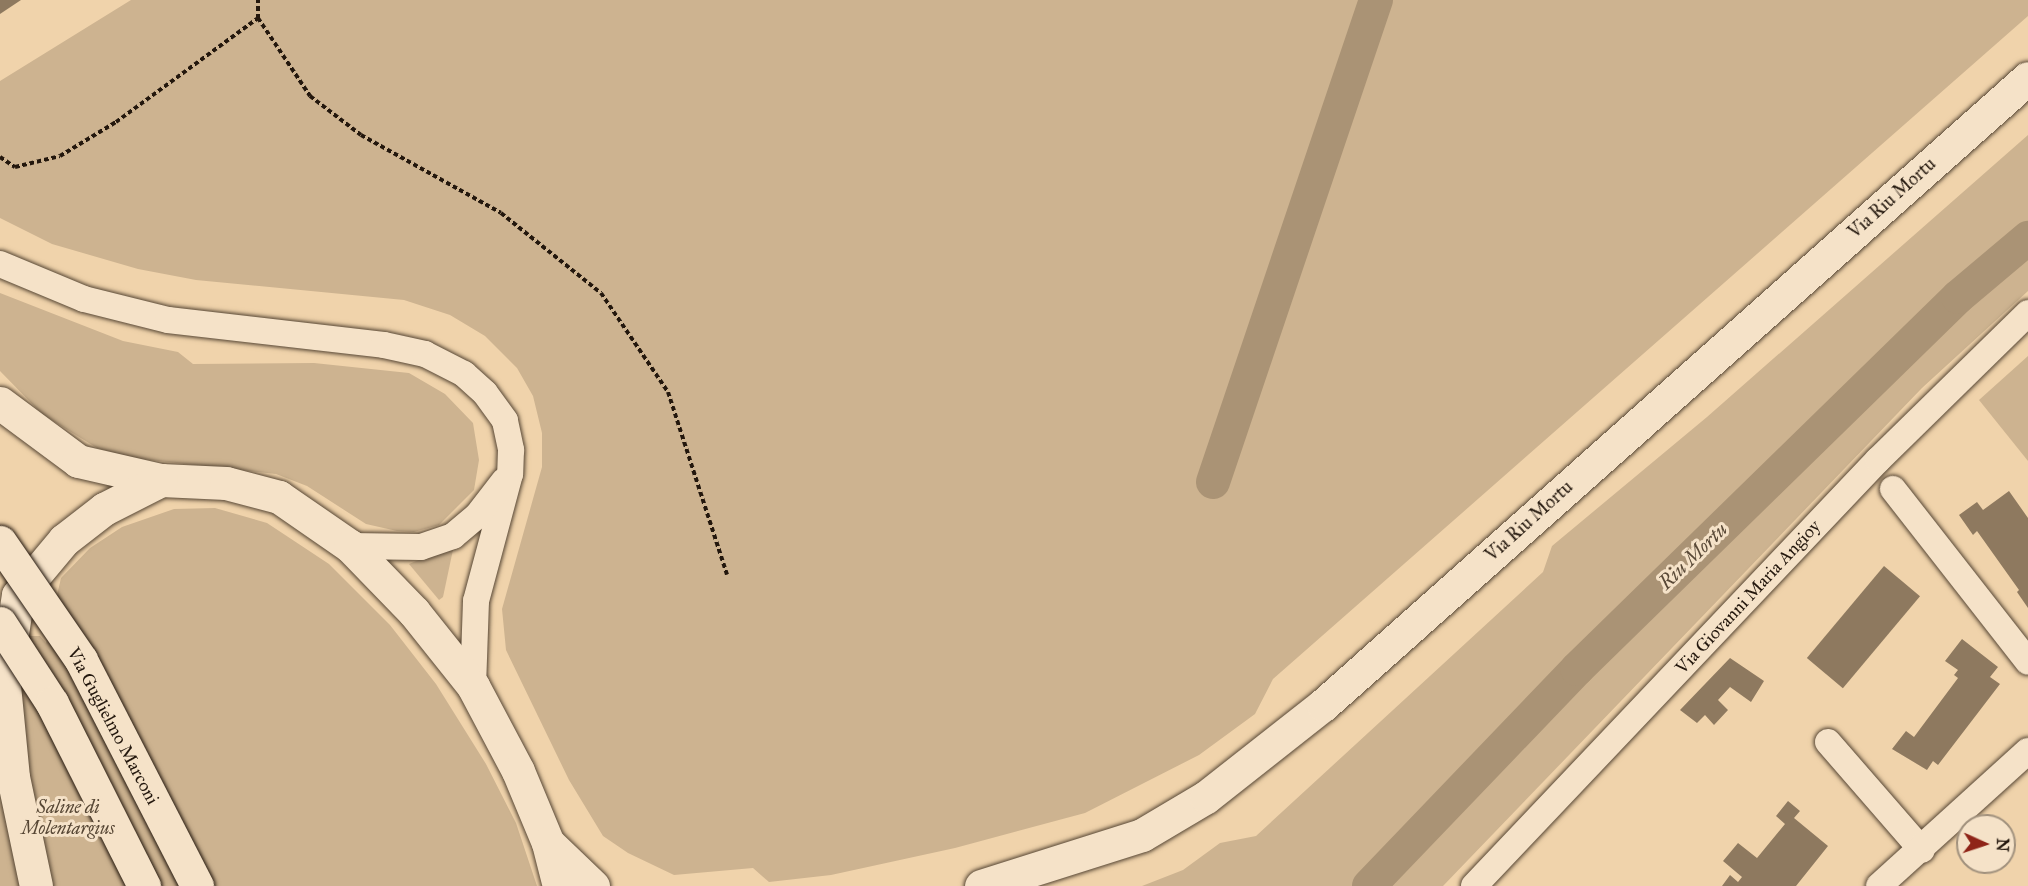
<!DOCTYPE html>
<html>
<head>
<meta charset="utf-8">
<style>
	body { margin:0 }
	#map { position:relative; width:2028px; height:886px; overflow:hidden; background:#f0d3ab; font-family:"IM FELL Great Primer",serif }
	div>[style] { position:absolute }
	.green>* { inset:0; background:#cdb390 }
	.canal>* { height:34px; margin:-17px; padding:0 17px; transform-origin:17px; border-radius:17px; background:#aa9375 }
	.building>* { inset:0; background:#8e795f; transform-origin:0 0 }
	.path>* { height:4px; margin-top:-2px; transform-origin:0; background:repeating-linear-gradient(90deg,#23170d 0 4.5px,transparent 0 7.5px) }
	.roads { filter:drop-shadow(0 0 2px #564634) drop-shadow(0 0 2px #564634) }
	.minor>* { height:26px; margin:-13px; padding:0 13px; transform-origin:13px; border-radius:13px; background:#f5e2c8 }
	.secondary>* { height:33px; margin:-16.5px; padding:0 16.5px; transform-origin:16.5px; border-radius:16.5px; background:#f5e2c8 }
	.bridges { filter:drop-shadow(0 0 2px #23170d) drop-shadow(0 0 2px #23170d) }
	.secondary-bridge>* { height:33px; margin:-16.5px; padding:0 16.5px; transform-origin:16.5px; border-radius:16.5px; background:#f5e2c8 }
	span { translate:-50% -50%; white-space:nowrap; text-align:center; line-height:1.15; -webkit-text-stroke:6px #f5e2c8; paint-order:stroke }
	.street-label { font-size:18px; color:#23170d }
	.park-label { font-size:18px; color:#564634; font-style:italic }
	.water-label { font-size:20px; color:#594937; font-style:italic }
	.north { position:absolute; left:1956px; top:814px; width:60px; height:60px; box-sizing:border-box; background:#f5e2c8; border:2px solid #a1917d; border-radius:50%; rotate:93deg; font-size:16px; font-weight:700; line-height:24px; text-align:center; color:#23170d }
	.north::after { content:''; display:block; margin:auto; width:21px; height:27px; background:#8f2418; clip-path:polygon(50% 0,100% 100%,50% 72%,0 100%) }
</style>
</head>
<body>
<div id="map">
	<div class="green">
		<i style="clip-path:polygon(131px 0,2028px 0,2028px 16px,1273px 679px,1255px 714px,1199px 755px,1085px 813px,955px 848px,831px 875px,769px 882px,753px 868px,674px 875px,628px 853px,603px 836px,569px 780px,506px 650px,502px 609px,542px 467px,542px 433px,533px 396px,517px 368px,485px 336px,450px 315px,404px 300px,196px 280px,138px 269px,52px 244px,0 218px,0 81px)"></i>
		<i style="clip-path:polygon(2028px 135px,2028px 291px,1922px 388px,1443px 886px,1142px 886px,1183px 870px,1220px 843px,1256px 836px,1543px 572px,1552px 546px,1707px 417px)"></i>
		<i style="clip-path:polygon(0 293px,123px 341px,178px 352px,193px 364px,314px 363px,409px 373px,445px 394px,473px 423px,479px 460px,474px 490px,439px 525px,414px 532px,397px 531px,366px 524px,307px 486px,276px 474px,132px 458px,97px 448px,42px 414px,0 371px)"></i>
		<i style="clip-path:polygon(2028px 356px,2028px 461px,1979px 400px)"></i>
		<i style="clip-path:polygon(215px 508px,267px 523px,329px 564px,390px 625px,436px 684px,486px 764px,516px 823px,537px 886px,0 886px,0 636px,40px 636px,46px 643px,61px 578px,90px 548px,122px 527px,174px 509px)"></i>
		<i style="clip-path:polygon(454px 545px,443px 597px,439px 600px,409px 564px)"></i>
	</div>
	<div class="canal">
		<i style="left:1213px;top:482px;width:509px;rotate:-71.32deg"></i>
		<i style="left:1369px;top:886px;width:301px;rotate:-46.2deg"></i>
		<i style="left:1577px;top:669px;width:532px;rotate:-44.32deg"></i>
		<i style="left:1958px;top:297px;width:92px;rotate:-40.1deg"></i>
	</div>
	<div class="building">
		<i style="clip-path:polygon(0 0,21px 0,0 14px)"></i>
		<i style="clip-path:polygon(2009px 491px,2028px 518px,2028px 608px,2017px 592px,2019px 590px,1977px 531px,1973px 535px,1959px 515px,1977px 502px,1983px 510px)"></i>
		<i style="left:1884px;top:566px;width:47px;height:120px;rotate:40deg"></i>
		<i style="clip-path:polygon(1962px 639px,1998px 667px,1990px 677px,2000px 684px,1938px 765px,1933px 761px,1927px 770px,1892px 749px,1906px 731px,1914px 737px,1958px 678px,1954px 675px,1958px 670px,1945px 661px)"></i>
		<i style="clip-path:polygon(1730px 658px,1764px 681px,1751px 702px,1730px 687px,1718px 700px,1728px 710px,1714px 725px,1705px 715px,1697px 723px,1680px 710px)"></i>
		<i style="clip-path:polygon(1788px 801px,1800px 811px,1794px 818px,1828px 846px,1796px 886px,1722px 886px,1730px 875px,1738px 882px,1742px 877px,1723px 861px,1738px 843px,1757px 858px,1785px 824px,1776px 816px)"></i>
	</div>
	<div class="path">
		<i style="left:258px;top:18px;width:94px;rotate:56.3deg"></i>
		<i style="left:310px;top:96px;width:64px;rotate:37.4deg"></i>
		<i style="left:361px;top:135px;width:160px;rotate:29.1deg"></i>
		<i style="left:501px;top:213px;width:128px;rotate:38.7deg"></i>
		<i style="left:601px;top:293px;width:120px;rotate:55.9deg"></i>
		<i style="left:668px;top:392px;width:192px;rotate:72.1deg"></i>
		<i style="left:0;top:157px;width:18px;rotate:34deg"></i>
		<i style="left:15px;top:167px;width:46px;rotate:-13.7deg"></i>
		<i style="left:60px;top:156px;width:66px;rotate:-31.3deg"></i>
		<i style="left:116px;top:122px;width:176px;rotate:-36.2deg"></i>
		<i style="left:258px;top:18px;width:18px;rotate:-90deg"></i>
	</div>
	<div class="roads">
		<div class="minor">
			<i style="left:0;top:264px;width:91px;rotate:22.6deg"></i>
			<i style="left:84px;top:299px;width:87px;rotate:14deg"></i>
			<i style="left:168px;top:320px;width:217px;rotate:6.6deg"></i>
			<i style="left:384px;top:345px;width:42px;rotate:12.4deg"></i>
			<i style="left:425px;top:354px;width:44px;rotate:27.1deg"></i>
			<i style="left:464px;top:374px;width:28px;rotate:42deg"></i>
			<i style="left:485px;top:393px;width:34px;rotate:54deg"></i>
			<i style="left:505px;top:421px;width:30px;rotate:78deg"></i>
			<i style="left:511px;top:450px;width:24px;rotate:92deg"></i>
			<i style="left:510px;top:474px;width:131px;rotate:105deg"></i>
			<i style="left:476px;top:601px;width:85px;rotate:92deg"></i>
			<i style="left:1893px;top:489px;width:219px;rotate:52deg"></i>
			<i style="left:350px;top:546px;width:71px;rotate:0.8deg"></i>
			<i style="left:421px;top:547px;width:34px;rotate:-19deg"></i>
			<i style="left:453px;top:536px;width:31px;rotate:-40deg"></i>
			<i style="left:477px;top:516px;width:44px;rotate:-52.4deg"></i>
			<i style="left:1828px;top:742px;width:143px;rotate:49deg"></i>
			<i style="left:1474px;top:886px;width:587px;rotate:-46.52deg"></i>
			<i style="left:1878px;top:460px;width:210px;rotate:-44.4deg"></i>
			<i style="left:1879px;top:886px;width:201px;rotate:-42.2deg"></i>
		</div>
		<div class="secondary">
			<i style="left:0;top:403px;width:97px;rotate:36.6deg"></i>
			<i style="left:78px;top:461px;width:85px;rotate:12.9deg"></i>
			<i style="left:161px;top:480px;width:65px;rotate:2.6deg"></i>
			<i style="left:226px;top:483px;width:55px;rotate:14.8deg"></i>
			<i style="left:279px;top:497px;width:86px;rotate:34.6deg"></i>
			<i style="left:350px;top:546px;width:92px;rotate:45.9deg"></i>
			<i style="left:414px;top:612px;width:95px;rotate:51.4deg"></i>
			<i style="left:473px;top:686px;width:96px;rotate:62.1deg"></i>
			<i style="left:518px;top:771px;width:78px;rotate:67.4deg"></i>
			<i style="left:548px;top:843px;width:44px;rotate:75.7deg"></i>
			<i style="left:549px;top:844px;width:61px;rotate:43.7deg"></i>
			<i style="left:36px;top:886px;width:111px;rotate:-101.9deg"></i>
			<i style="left:13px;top:777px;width:91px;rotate:-95.6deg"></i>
			<i style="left:4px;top:686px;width:92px;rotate:-81.3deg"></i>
			<i style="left:18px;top:595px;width:72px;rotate:-50.1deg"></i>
			<i style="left:64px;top:540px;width:51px;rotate:-37.8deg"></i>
			<i style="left:104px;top:509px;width:64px;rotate:-27deg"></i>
			<i style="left:981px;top:886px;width:169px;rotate:-17.6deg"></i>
			<i style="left:1142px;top:835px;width:74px;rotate:-30.7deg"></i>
			<i style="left:1206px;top:797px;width:149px;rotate:-38.2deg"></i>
			<i style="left:1323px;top:705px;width:943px;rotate:-41.65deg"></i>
		</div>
	</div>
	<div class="bridges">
		<div class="secondary-bridge">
			<i style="left:0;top:542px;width:143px;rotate:55.5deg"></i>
			<i style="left:81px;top:660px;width:254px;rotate:62.8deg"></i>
			<i style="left:0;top:623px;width:95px;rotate:57deg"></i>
			<i style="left:52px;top:703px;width:205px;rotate:63.3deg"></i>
		</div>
	</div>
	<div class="street-label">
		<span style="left:1892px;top:198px;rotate:-42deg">Via Riu Mortu</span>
		<span style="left:1529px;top:521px;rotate:-42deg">Via Riu Mortu</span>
		<span style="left:1748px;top:597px;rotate:-47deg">Via Giovanni Maria Angioy</span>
		<span style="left:113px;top:726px;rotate:62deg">Via Guglielmo Marconi</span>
	</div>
	<div class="park-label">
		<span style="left:68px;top:818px">Saline di<br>Molentargius</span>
	</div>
	<div class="water-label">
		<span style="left:1693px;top:556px;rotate:-44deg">Riu Mortu</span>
	</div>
	<div class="north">N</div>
</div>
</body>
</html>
